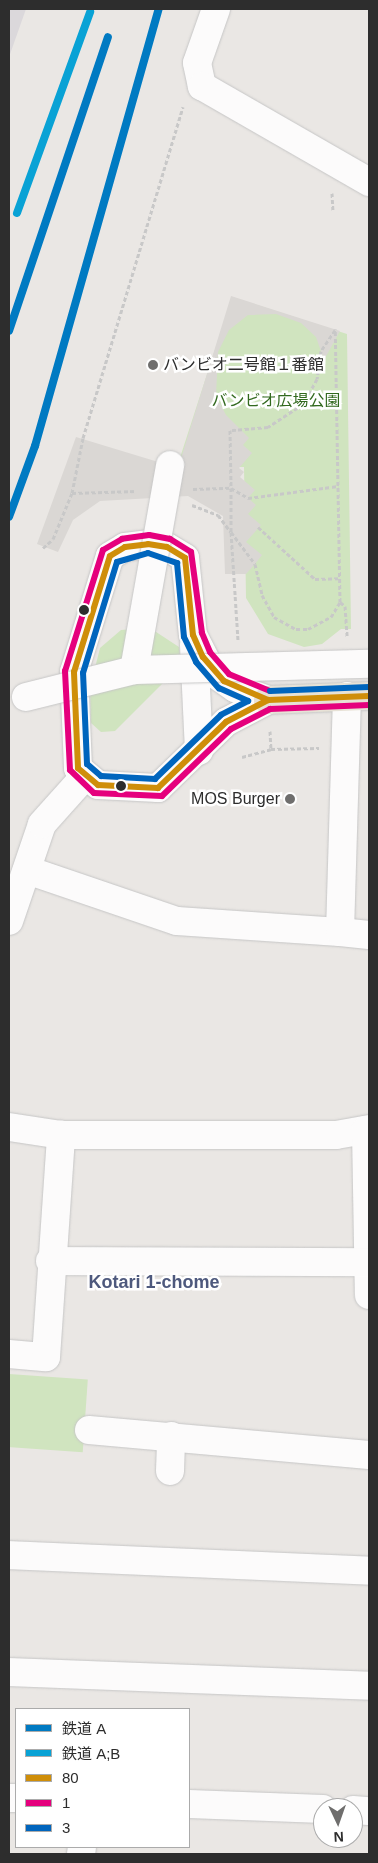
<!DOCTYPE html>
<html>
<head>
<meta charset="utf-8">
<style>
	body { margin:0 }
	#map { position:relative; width:378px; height:1863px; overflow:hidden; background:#eae7e4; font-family:Helvetica,"Noto Sans JP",sans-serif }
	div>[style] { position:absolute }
	.industrial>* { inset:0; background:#dbd8db }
	.green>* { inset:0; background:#d0e4bf; transform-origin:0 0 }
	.plaza>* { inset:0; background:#dad7d4 }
	.path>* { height:3px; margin-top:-1.5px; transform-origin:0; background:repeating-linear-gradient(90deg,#c8c8c8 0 4px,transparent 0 6.5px) }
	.roads { filter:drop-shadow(0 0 1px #c6c6c6) drop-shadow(0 0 1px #c6c6c6) }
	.minor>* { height:28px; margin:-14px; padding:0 14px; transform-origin:14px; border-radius:14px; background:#fcfbfb }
	.major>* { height:28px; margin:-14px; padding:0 14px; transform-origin:14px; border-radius:14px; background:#e7e2d6 }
	.bridges { filter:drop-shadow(0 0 1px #c6c6c6) drop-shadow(0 0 1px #c6c6c6) }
	.minor-bridge>* { height:28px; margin:-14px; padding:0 14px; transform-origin:14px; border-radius:14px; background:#fcfbfb }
	.bus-1>* { height:6px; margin:-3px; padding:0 3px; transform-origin:3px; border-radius:3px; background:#cf8e09 }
	.bus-2>* { height:6px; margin:-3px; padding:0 3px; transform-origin:3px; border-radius:3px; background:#e5007d }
	.bus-3>* { height:6px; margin:-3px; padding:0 3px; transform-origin:3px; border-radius:3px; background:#0065bd }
	.rail-1>* { height:8px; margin:-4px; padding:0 4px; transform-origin:4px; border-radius:4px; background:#007ac2 }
	.rail-2>* { height:8px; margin:-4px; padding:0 4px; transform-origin:4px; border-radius:4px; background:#09a2d5 }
	.dots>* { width:14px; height:14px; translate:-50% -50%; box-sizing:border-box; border:2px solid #fff; border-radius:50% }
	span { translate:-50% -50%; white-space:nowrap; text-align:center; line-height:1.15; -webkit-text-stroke:5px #fff; paint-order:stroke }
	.poi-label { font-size:16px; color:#2d2d2d }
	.left { translate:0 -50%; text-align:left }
	.right { translate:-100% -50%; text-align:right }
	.park-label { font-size:16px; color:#32691e }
	.neighbourhood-label { font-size:18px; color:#4e597d; font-weight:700 }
	.frame { position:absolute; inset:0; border:10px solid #2d2d2d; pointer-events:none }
	.legend { position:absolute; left:15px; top:1708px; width:175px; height:140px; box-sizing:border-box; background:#fff; border:1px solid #ababab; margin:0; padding:6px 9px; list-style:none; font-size:15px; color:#2d2d2d }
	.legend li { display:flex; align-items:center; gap:10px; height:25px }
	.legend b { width:25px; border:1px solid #ababab }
	.north { position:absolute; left:313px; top:1798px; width:50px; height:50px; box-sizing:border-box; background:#fff; border:1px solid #ababab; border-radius:50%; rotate:177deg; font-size:14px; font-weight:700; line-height:20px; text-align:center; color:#2d2d2d }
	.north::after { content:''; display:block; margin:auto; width:18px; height:22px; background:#6f6e6d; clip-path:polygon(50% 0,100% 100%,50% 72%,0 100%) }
</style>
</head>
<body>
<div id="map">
	<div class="industrial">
		<i style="clip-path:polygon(9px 9px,26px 9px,9px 57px)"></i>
	</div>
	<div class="green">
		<i style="clip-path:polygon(232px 297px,347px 334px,351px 629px,341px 629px,322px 644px,304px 647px,268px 634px,246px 598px,244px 467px,177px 467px)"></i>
		<i style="clip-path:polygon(150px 628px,179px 647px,181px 665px,115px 731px,101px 732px,91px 723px,90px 688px,100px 648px,121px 630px)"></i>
		<i style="left:9px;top:1374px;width:79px;height:73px;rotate:4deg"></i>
	</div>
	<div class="plaza">
		<i style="clip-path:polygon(231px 296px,340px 331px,324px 360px,316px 337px,301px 323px,276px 314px,248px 315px,229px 330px,218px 352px,216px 396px,226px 415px,249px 438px,243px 445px,252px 453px,239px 468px,244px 472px,240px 477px,255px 490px,248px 498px,256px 505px,248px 514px,261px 525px,246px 542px,262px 555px,255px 564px,246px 574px,225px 574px,223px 516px,188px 496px,100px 501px,73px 520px,58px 552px,37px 544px,76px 437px,178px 468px)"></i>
	</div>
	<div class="path">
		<i style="left:332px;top:193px;width:17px;rotate:87deg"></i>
		<i style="left:335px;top:330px;width:25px;rotate:124deg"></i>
		<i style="left:321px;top:351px;width:28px;rotate:98deg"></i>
		<i style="left:317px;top:379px;width:29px;rotate:119deg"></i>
		<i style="left:303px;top:404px;width:42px;rotate:146.7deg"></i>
		<i style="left:268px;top:427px;width:38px;rotate:175deg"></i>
		<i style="left:230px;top:430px;width:58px;rotate:89deg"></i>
		<i style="left:231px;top:488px;width:20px;rotate:30deg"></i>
		<i style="left:248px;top:498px;width:91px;rotate:-7.6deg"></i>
		<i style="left:193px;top:489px;width:38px;rotate:-2deg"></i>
		<i style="left:231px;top:488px;width:44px;rotate:90deg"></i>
		<i style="left:231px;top:532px;width:40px;rotate:53deg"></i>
		<i style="left:255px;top:564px;width:32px;rotate:77deg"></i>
		<i style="left:262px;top:595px;width:25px;rotate:61deg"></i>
		<i style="left:274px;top:617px;width:25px;rotate:29deg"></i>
		<i style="left:296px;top:629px;width:12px"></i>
		<i style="left:308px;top:629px;width:26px;rotate:-28deg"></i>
		<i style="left:331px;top:617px;width:17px;rotate:-59deg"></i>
		<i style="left:340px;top:602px;width:273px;rotate:-91deg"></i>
		<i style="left:72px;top:493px;width:56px;rotate:-78.7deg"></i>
		<i style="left:83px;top:438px;width:346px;rotate:-73.2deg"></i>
		<i style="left:192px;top:505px;width:28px;rotate:21deg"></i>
		<i style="left:218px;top:515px;width:21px;rotate:53deg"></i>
		<i style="left:231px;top:532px;width:108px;rotate:86.3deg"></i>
		<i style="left:258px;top:527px;width:77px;rotate:42.4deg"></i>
		<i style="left:315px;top:579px;width:25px;rotate:-2deg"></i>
		<i style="left:43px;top:548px;width:13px;rotate:-42deg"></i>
		<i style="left:53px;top:539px;width:50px;rotate:-67.6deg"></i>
		<i style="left:72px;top:493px;width:65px;rotate:-1.8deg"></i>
		<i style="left:340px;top:602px;width:6px;rotate:39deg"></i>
		<i style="left:345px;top:606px;width:31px;rotate:86deg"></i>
		<i style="left:270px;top:731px;width:18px;rotate:87deg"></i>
		<i style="left:242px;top:757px;width:30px;rotate:-15deg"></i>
		<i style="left:271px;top:749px;width:48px;rotate:-1.2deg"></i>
	</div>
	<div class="roads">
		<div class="minor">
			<i style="left:216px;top:9px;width:57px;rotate:109.4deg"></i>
			<i style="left:197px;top:63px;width:24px;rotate:78deg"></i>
			<i style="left:202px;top:86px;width:193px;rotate:29.9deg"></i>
			<i style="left:148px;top:544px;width:19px;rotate:9deg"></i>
			<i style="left:167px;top:547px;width:21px;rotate:31deg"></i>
			<i style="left:185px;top:558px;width:77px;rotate:84.1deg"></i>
			<i style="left:193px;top:635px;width:42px;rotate:62.8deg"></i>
			<i style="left:212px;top:672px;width:28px;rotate:35deg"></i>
			<i style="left:235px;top:688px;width:35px;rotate:20deg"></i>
			<i style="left:268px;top:700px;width:47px;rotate:152.4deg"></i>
			<i style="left:226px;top:722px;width:95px;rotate:135.9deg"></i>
			<i style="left:158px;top:788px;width:60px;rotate:-177.1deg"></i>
			<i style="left:98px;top:785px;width:26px;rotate:-140deg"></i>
			<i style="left:78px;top:768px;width:96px;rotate:-92.4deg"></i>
			<i style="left:74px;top:672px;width:121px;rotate:-72.8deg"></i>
			<i style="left:110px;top:556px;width:17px;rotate:-31deg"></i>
			<i style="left:125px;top:547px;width:23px;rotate:-7deg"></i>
			<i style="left:194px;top:645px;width:106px;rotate:87.3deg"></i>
			<i style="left:27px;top:870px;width:158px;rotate:18.8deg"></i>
			<i style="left:177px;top:921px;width:163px;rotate:3.9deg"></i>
			<i style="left:340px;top:932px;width:236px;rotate:-88.3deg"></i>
			<i style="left:9px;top:921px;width:102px;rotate:-71.2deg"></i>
			<i style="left:42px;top:824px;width:63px;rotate:-48.2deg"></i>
			<i style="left:340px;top:932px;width:29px;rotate:6deg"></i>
			<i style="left:9px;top:1127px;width:53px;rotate:8.7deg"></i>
			<i style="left:61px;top:1135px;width:275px"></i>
			<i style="left:336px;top:1135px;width:34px;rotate:-10deg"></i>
			<i style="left:366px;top:1130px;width:165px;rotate:89deg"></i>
			<i style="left:50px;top:1261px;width:319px;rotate:0.2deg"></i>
			<i style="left:9px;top:1354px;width:37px;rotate:5deg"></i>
			<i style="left:46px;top:1357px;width:223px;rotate:-86.1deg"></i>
			<i style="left:89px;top:1430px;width:281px;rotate:5.1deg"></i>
			<i style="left:170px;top:1471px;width:35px;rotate:-88deg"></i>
			<i style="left:9px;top:1555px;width:360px;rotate:2.5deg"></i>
			<i style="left:9px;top:1672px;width:360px;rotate:2.2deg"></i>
			<i style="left:9px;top:1798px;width:7px"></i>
			<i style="left:189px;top:1804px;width:134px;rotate:2.1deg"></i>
			<i style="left:353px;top:1810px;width:16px;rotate:4deg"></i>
			<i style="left:81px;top:1854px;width:7px;rotate:-82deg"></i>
		</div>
		<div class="major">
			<i style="left:268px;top:700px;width:101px;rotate:-2.3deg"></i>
		</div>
	</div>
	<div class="bridges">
		<div class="minor-bridge">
			<i style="left:134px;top:670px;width:208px;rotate:-80deg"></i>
			<i style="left:26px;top:697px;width:111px;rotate:-14deg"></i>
			<i style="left:134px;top:670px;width:235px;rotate:-1.5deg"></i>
		</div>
	</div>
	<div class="bus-1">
		<i style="left:148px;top:544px;width:19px;rotate:9deg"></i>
		<i style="left:167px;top:547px;width:21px;rotate:31deg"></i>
		<i style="left:185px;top:558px;width:77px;rotate:84.1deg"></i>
		<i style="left:193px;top:635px;width:24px;rotate:66deg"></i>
		<i style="left:203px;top:657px;width:32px;rotate:49deg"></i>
		<i style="left:224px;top:681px;width:48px;rotate:23.4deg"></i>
		<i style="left:268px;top:700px;width:47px;rotate:152.4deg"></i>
		<i style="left:226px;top:722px;width:95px;rotate:135.9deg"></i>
		<i style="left:158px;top:788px;width:60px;rotate:-177.1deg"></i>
		<i style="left:98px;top:785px;width:26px;rotate:-140deg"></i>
		<i style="left:78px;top:768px;width:96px;rotate:-92.4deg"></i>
		<i style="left:74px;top:672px;width:121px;rotate:-72.8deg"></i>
		<i style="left:110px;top:556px;width:17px;rotate:-31deg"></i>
		<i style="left:125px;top:547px;width:23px;rotate:-7deg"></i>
		<i style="left:268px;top:700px;width:101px;rotate:-2.3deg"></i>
	</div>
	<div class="bus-2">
		<i style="left:270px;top:691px;width:44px;rotate:-157.5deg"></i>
		<i style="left:229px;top:674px;width:29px;rotate:-131deg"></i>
		<i style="left:210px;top:652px;width:21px;rotate:-113deg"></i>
		<i style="left:202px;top:633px;width:82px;rotate:-97.7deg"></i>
		<i style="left:191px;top:552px;width:25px;rotate:-148deg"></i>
		<i style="left:170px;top:539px;width:21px;rotate:-169deg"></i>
		<i style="left:149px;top:535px;width:27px;rotate:172deg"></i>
		<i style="left:122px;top:539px;width:22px;rotate:150deg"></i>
		<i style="left:103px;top:550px;width:127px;rotate:107.4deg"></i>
		<i style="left:65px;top:671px;width:99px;rotate:87.1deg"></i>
		<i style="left:70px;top:770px;width:33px;rotate:44deg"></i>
		<i style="left:94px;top:793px;width:68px;rotate:2.5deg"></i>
		<i style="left:162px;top:796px;width:96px;rotate:-44.2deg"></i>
		<i style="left:231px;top:729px;width:44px;rotate:-27.1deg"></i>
		<i style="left:270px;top:709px;width:99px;rotate:-2.3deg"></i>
	</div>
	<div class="bus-3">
		<i style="left:148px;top:553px;width:31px;rotate:19deg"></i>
		<i style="left:177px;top:563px;width:74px;rotate:84.6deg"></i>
		<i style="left:184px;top:637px;width:28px;rotate:64deg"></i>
		<i style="left:196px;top:662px;width:35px;rotate:49deg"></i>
		<i style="left:219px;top:688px;width:32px;rotate:24deg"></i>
		<i style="left:248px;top:701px;width:30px;rotate:153deg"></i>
		<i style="left:221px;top:715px;width:92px;rotate:135.9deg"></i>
		<i style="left:155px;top:779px;width:54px;rotate:-176.8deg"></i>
		<i style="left:101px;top:776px;width:18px;rotate:-139deg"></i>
		<i style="left:87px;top:764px;width:91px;rotate:-92.5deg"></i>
		<i style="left:83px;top:673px;width:116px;rotate:-73deg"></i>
		<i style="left:117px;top:562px;width:32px;rotate:-16deg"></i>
		<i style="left:270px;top:691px;width:99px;rotate:-2.3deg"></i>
	</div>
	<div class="rail-1">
		<i style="left:9px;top:331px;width:310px;rotate:-71.4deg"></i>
		<i style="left:9px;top:517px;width:76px;rotate:-69.9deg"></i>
		<i style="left:35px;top:446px;width:454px;rotate:-74.2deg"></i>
	</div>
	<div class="rail-2">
		<i style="left:17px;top:213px;width:214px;rotate:-70deg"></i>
	</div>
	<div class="dots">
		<i style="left:153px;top:365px;background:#6f6e6d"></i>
		<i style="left:84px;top:610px;background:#2d2d2d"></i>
		<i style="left:121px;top:786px;background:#2d2d2d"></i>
		<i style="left:290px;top:799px;background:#6f6e6d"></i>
	</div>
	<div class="poi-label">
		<span class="left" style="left:163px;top:365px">バンビオ二号館１番館</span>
		<span class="right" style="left:280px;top:799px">MOS Burger</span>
	</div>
	<div class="park-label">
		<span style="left:276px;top:401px">バンビオ広場公園</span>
	</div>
	<div class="neighbourhood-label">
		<span style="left:154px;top:1282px">Kotari 1-chome</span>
	</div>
	<div class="frame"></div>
	<ul class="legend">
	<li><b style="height:6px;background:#007ac2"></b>鉄道 A</li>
	<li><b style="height:6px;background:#09a2d5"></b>鉄道 A;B</li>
	<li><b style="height:6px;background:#cf8e09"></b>80</li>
	<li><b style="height:6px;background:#e5007d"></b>1</li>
	<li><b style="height:6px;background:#0065bd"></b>3</li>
	</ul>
	<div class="north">N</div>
</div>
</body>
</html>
